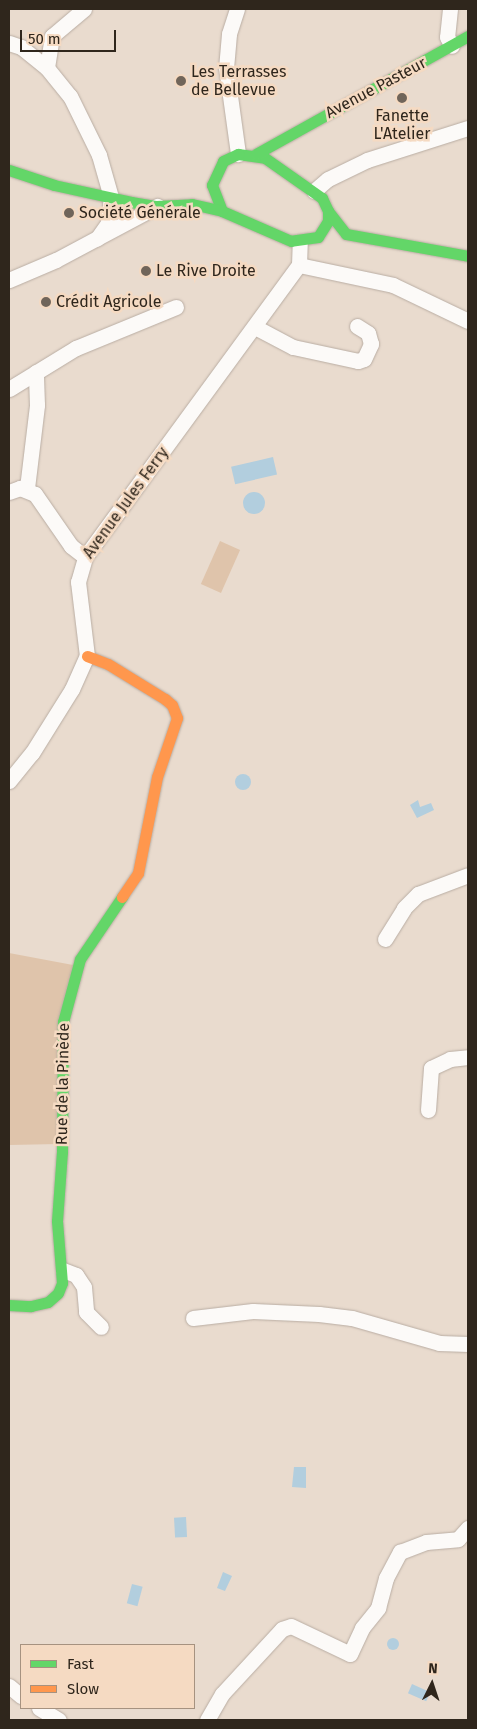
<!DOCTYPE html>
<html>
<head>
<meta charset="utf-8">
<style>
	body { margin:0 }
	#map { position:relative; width:477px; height:1729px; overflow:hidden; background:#e9dbce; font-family:"Fira Sans",sans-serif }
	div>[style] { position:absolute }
	.green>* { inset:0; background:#dfc4ab; transform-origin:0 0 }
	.water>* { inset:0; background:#b2cede; transform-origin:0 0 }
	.round { border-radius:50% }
	.roads { filter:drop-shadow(0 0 1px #b9ada3) drop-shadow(0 0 1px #b9ada3) }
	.street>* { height:15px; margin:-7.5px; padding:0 7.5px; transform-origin:7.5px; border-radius:7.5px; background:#fcfaf8 }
	.fast>* { height:11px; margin:-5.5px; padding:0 5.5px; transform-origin:5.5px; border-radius:5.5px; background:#63d668 }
	.slow>* { height:11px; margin:-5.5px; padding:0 5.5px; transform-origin:5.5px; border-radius:5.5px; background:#ff974d }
	.dots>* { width:14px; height:14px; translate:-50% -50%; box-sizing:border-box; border:2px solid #f5dac2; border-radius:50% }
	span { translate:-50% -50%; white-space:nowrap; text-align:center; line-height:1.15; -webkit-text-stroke:5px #f5dac2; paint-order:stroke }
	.poi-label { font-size:16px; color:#2f261c }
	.left { translate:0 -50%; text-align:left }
	.street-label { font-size:16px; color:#2f261c }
	.frame { position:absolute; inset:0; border:10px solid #2f261c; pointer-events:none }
	.legend { position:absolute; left:20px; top:1644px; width:175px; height:65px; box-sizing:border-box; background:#f5dac2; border:1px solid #a69280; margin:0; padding:6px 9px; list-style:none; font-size:15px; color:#2f261c }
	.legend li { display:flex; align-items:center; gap:10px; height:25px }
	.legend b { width:25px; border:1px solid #a69280 }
	.north { position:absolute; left:407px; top:1659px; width:50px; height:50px; -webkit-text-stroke:4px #f5dac2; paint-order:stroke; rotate:4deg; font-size:14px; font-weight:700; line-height:20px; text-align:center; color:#2f261c }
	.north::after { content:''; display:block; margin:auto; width:18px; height:22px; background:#2f261c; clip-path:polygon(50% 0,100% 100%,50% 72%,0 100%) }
	.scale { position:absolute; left:20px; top:30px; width:96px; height:22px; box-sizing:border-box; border:2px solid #2f261c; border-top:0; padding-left:6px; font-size:15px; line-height:18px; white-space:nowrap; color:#2f261c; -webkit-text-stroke:4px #f5dac2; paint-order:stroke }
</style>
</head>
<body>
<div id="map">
	<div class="green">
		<i style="left:220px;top:541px;width:22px;height:47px;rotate:24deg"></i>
		<i style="clip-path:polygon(9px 953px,73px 965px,59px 1144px,9px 1145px)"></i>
	</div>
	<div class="water">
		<i style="left:273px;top:457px;width:18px;height:43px;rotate:77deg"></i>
		<i class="round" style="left:243px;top:492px;width:22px;height:22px"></i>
		<i class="round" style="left:235px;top:774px;width:16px;height:16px"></i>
		<i style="clip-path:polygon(418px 800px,420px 807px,431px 803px,434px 810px,417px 818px,410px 805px)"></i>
		<i style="clip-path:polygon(294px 1467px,306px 1467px,306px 1488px,292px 1487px)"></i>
		<i style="left:186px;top:1517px;width:20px;height:12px;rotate:87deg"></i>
		<i style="clip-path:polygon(223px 1572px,232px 1576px,225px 1591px,217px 1588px)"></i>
		<i style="left:132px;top:1584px;width:11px;height:20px;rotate:15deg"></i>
		<i class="round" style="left:387px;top:1638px;width:12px;height:12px"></i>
		<i style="left:412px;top:1684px;width:20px;height:10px;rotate:24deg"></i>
	</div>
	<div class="roads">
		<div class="street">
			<i style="left:84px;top:9px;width:42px;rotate:139.8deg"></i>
			<i style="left:52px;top:36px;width:32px;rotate:99deg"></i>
			<i style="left:47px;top:68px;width:36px;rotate:51deg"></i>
			<i style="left:70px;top:96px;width:66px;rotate:63.8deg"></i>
			<i style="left:99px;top:155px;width:44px;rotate:74.1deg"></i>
			<i style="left:111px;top:197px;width:26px;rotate:97deg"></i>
			<i style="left:108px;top:223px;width:19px;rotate:125deg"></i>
			<i style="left:237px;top:9px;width:26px;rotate:108deg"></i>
			<i style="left:229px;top:34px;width:33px;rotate:95deg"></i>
			<i style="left:226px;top:67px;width:88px;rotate:82.1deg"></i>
			<i style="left:450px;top:9px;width:28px;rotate:96deg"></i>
			<i style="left:447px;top:37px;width:10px;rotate:61deg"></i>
			<i style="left:9px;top:43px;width:13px;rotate:18deg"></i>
			<i style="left:21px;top:47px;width:33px;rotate:39deg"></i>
			<i style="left:314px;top:191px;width:18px;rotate:-41deg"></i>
			<i style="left:328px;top:179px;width:43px;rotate:-26deg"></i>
			<i style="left:367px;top:160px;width:106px;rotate:-17.6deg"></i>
			<i style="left:299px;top:265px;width:96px;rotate:12deg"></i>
			<i style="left:393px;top:285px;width:83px;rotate:25.6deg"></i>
			<i style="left:9px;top:280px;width:51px;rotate:-23.1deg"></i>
			<i style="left:56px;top:260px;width:115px;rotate:-28.1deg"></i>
			<i style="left:255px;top:327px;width:43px;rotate:27.8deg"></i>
			<i style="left:293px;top:347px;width:66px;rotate:12.2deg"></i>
			<i style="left:358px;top:361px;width:6px;rotate:-18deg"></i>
			<i style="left:364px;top:359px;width:17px;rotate:-65deg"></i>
			<i style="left:371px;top:344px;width:11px;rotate:-105deg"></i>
			<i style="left:368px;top:333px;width:13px;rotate:-148deg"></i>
			<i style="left:9px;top:389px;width:79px;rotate:-31.5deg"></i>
			<i style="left:76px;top:348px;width:108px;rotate:-22.3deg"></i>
			<i style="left:27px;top:488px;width:84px;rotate:-83.1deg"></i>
			<i style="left:37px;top:405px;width:33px;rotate:-92deg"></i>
			<i style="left:9px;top:492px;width:12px;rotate:-20deg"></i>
			<i style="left:20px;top:488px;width:16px;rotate:22deg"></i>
			<i style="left:35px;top:494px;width:63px;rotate:55.3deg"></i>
			<i style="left:71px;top:546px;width:18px;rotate:38deg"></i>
			<i style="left:9px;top:781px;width:36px;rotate:-51deg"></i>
			<i style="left:32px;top:753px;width:75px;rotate:-58deg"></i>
			<i style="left:72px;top:689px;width:36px;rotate:-66deg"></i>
			<i style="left:87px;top:656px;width:75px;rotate:-96.9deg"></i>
			<i style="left:78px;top:582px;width:26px;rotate:-74deg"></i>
			<i style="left:85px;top:557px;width:362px;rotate:-53.8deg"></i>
			<i style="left:299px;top:265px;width:23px;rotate:-88deg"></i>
			<i style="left:385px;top:939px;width:36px;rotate:-58deg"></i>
			<i style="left:404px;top:908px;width:20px;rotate:-45deg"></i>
			<i style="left:418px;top:894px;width:53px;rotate:-20.8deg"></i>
			<i style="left:428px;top:1110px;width:42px;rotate:-85.9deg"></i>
			<i style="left:431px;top:1068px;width:21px;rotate:-25deg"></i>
			<i style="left:450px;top:1059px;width:18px;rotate:-6deg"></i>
			<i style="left:63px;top:1270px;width:14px;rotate:21deg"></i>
			<i style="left:76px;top:1275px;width:14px;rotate:56deg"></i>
			<i style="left:84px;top:1287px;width:25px;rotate:85deg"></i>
			<i style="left:86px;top:1312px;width:21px;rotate:45deg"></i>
			<i style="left:193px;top:1318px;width:60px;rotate:-6.7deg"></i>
			<i style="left:253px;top:1311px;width:66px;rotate:2.6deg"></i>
			<i style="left:319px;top:1314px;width:33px;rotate:7deg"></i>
			<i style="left:352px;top:1318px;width:91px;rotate:16deg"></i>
			<i style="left:439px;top:1343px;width:29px;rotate:2deg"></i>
			<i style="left:9px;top:1686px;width:16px;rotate:40deg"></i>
			<i style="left:39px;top:1708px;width:23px;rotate:31deg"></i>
			<i style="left:207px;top:1720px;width:30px;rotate:-60deg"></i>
			<i style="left:222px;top:1694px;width:88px;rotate:-47.3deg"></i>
			<i style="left:282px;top:1629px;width:9px;rotate:-18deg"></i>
			<i style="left:291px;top:1626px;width:65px;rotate:25.4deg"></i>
			<i style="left:350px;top:1654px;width:29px;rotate:-65deg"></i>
			<i style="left:362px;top:1628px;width:26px;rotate:-51deg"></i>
			<i style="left:378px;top:1608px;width:31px;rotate:-75deg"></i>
			<i style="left:386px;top:1578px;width:30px;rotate:-62deg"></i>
			<i style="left:400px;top:1552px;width:28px;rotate:-21deg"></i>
			<i style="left:426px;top:1542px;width:32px;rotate:-5deg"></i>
			<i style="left:458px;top:1539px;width:15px;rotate:-48deg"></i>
		</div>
		<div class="fast">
			<i style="left:238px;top:154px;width:27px;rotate:8deg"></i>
			<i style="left:265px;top:158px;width:70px;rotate:35.1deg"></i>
			<i style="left:322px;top:198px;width:14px;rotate:65deg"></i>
			<i style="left:328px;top:211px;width:10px;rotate:90deg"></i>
			<i style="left:328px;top:221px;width:19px;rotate:122deg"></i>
			<i style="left:318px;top:237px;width:27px;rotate:172deg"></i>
			<i style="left:291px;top:241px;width:75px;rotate:-156.5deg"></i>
			<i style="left:222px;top:211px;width:28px;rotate:-111deg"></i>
			<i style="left:212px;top:185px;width:26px;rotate:-65deg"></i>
			<i style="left:223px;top:161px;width:17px;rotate:-25deg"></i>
			<i style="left:256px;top:154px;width:243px;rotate:-29.1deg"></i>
			<i style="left:9px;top:170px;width:47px;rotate:18.4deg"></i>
			<i style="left:54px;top:185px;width:79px;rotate:12.4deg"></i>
			<i style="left:131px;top:202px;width:26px;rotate:9deg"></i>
			<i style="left:157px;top:206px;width:35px;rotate:-3deg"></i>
			<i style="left:192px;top:204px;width:31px;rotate:13deg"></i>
			<i style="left:328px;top:211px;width:29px;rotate:52deg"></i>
			<i style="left:346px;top:234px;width:124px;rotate:10.2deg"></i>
			<i style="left:9px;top:1305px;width:22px;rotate:3deg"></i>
			<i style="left:31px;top:1306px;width:17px;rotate:-13deg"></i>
			<i style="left:48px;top:1302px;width:13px;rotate:-42deg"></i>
			<i style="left:58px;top:1293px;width:11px;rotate:-68deg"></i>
			<i style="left:62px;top:1283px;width:62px;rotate:-94.6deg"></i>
			<i style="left:57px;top:1221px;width:69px;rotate:-85.9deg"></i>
			<i style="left:62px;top:1152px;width:130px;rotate:-89.6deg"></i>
			<i style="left:63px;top:1022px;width:65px;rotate:-74.9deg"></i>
			<i style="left:80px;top:959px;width:75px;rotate:-55.9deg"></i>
		</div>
		<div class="slow">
			<i style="left:87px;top:656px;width:22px;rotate:21deg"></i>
			<i style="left:108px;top:664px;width:67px;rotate:31.6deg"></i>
			<i style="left:165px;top:699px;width:9px;rotate:41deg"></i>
			<i style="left:172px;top:705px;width:14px;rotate:69deg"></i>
			<i style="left:177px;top:718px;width:62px;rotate:108.7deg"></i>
			<i style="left:157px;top:777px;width:98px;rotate:101.2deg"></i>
			<i style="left:138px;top:873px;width:29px;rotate:124deg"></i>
		</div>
	</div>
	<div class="dots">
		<i style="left:181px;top:81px;background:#70655a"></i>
		<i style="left:402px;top:98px;background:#70655a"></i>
		<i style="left:69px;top:213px;background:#70655a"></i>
		<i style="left:146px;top:271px;background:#70655a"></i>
		<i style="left:46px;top:302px;background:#70655a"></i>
	</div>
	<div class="poi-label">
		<span class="left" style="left:191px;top:81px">Les Terrasses<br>de Bellevue</span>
		<span style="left:402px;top:125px">Fanette<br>L'Atelier</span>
		<span class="left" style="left:79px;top:213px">Société Générale</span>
		<span class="left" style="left:156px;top:271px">Le Rive Droite</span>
		<span class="left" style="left:56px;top:302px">Crédit Agricole</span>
	</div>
	<div class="street-label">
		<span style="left:376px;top:88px;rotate:-28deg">Avenue Pasteur</span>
		<span style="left:126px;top:503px;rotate:-54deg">Avenue Jules Ferry</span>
		<span style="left:63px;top:1084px;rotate:-89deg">Rue de la Pinède</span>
	</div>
	<div class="frame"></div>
	<ul class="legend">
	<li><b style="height:6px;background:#63d668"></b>Fast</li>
	<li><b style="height:6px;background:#ff974d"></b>Slow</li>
	</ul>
	<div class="north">N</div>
	<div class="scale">50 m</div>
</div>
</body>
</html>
